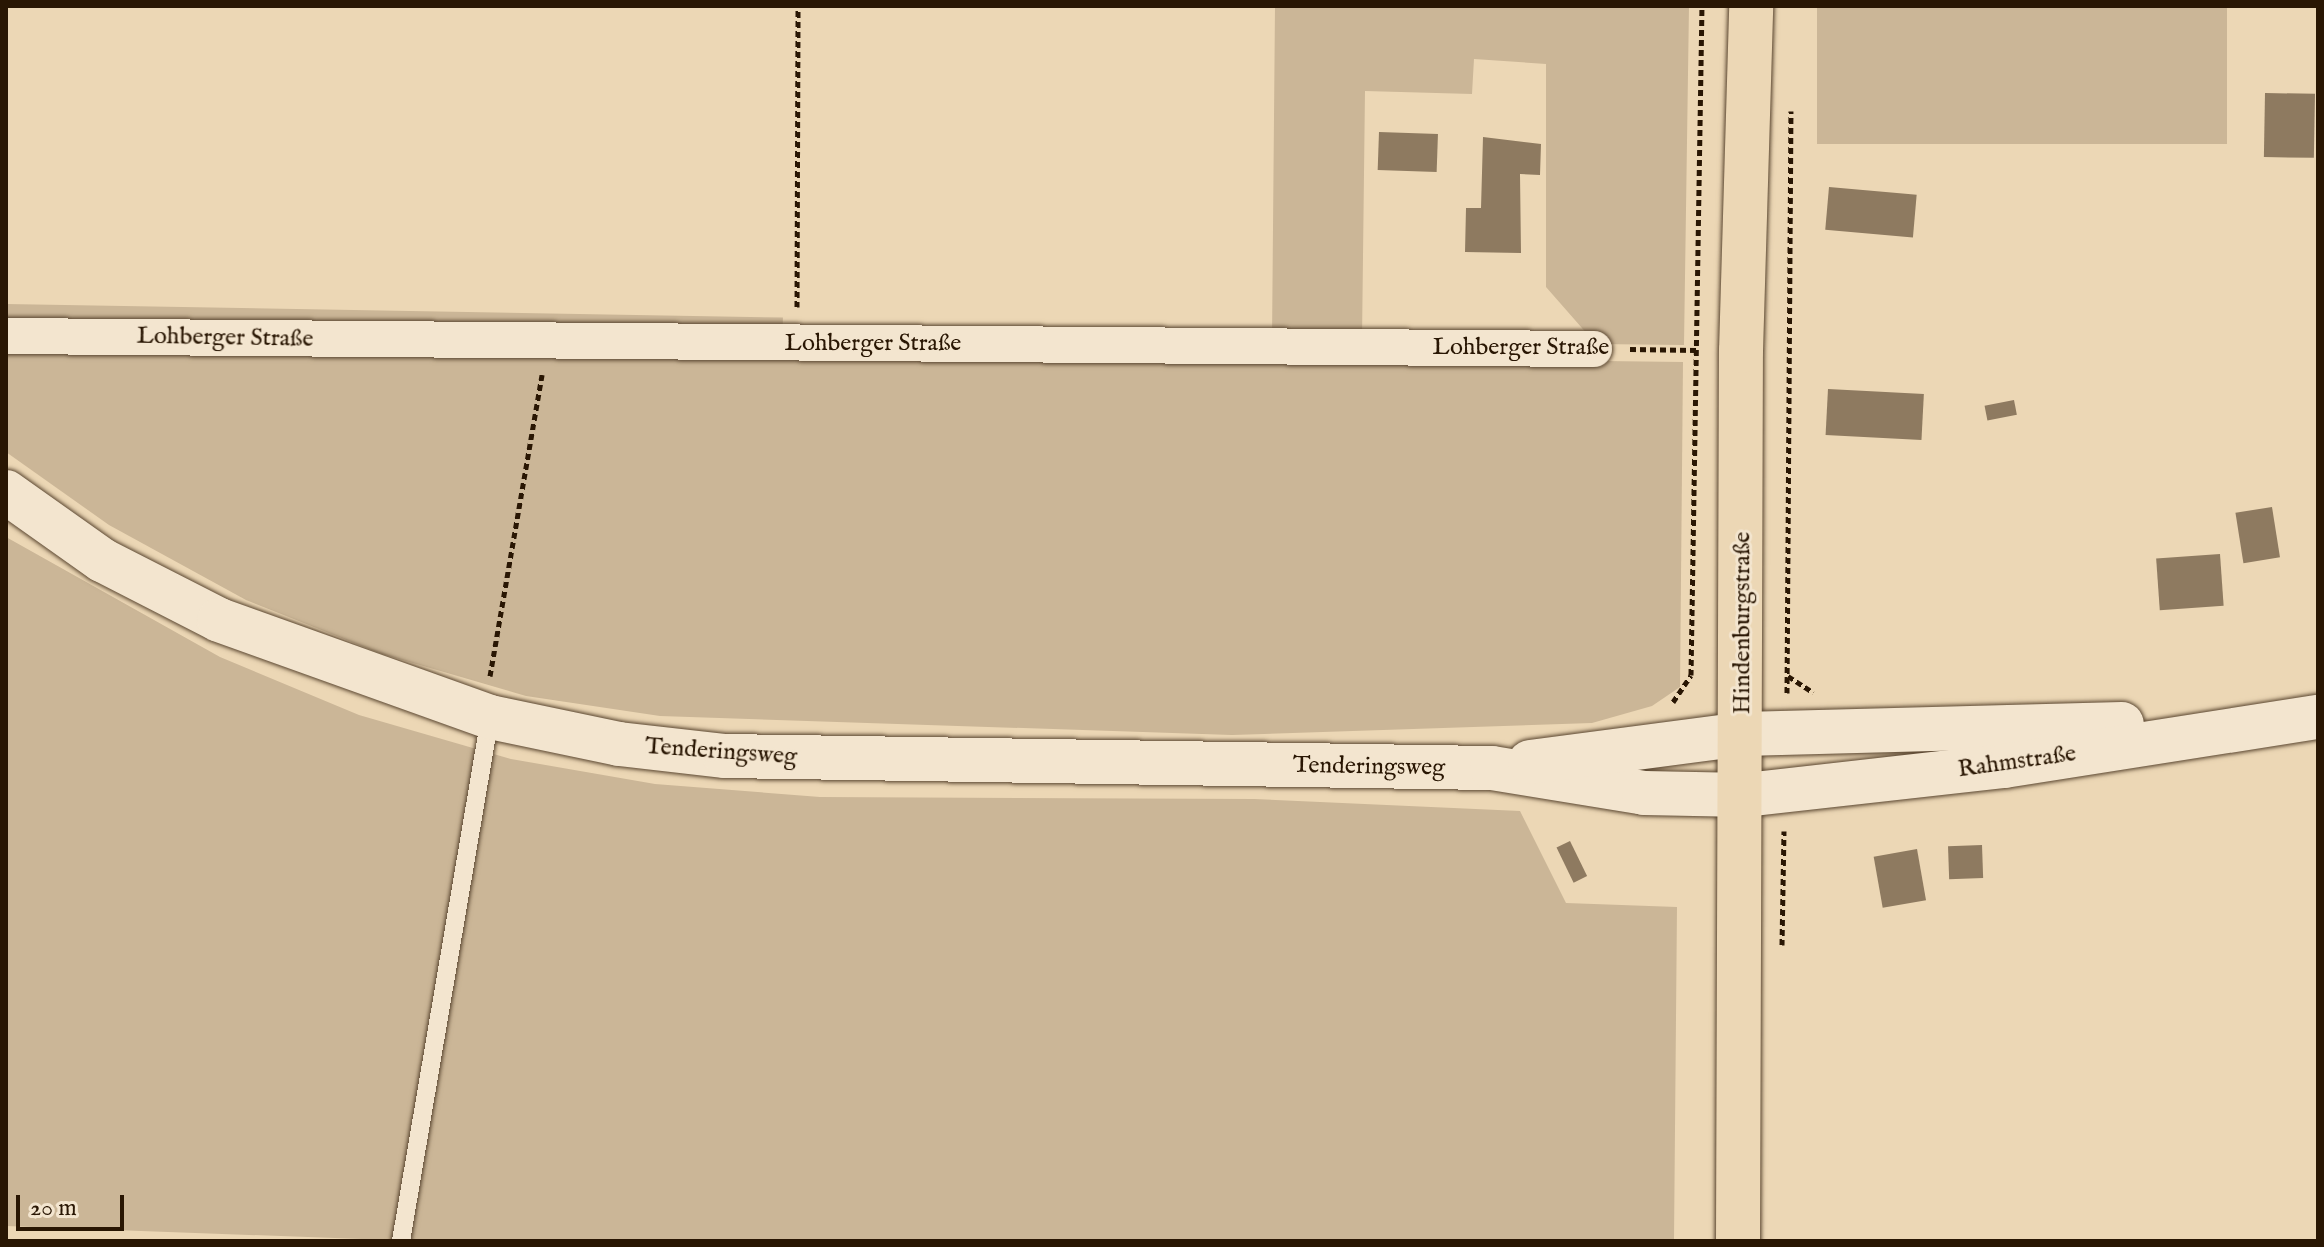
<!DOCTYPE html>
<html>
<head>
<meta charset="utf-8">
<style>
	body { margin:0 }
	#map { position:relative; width:2324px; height:1247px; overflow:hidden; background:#ecd7b5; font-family:"IM FELL English",serif }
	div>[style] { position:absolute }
	.green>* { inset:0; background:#cbb697; transform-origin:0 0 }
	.building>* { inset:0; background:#8e7a60; transform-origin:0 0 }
	.path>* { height:5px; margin-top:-2.5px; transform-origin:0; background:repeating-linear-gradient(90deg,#291603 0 6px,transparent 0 10px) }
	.roads { filter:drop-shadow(0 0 2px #5a4630) drop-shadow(0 0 2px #5a4630) }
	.service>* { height:18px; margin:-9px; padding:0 9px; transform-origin:9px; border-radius:9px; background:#f3e5cf }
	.minor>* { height:36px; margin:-18px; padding:0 18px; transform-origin:18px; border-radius:18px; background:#f3e5cf }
	.tertiary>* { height:44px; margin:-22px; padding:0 22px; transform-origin:22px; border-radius:22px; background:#f3e5cf }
	.secondary>* { height:44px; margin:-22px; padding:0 22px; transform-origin:22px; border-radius:22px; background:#f3e5cf }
	.primary>* { height:44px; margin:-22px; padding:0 22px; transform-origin:22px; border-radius:22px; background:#ecd7b5 }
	span { translate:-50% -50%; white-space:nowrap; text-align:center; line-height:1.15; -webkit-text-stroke:6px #f3e5cf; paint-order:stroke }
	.street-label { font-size:24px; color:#291603 }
	.frame { position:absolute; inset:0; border:8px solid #291603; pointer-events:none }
	.scale { position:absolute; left:16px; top:1195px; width:108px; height:36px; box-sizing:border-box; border:4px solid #291603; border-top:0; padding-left:10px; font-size:24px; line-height:28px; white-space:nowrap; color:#291603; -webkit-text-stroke:6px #f3e5cf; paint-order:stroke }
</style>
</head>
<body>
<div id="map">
	<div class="green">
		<i style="clip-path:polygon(1275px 6px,1689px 6px,1684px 345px,1596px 344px,1546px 287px,1546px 64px,1474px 59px,1472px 94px,1365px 91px,1362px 340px,1272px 339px)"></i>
		<i style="left:1817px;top:6px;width:410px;height:138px"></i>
		<i style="left:6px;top:304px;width:777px;height:23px;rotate:1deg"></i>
		<i style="clip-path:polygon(6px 342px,1683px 362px,1680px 687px,1652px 706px,1592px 723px,1232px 735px,660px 716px,526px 696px,382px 654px,246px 600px,109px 525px,6px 452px)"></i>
		<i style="clip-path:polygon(6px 537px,220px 657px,359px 715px,511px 759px,655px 784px,820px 797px,1254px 799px,1520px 811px,1566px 903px,1677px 907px,1674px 1241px,416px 1241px,6px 1226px)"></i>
	</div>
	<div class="building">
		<i style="left:2265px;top:93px;width:50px;height:64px;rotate:1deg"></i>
		<i style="left:1379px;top:132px;width:59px;height:38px;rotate:2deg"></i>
		<i style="clip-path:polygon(1483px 137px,1541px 144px,1540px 175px,1520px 174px,1521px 253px,1465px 252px,1466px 208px,1481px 208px)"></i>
		<i style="left:1829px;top:187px;width:88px;height:43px;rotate:5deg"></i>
		<i style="left:1828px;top:389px;width:96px;height:46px;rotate:3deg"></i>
		<i style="left:2014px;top:400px;width:15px;height:30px;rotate:79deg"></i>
		<i style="left:2272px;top:507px;width:51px;height:37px;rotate:81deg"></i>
		<i style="left:2220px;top:554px;width:52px;height:64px;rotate:86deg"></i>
		<i style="left:1570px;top:841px;width:39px;height:15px;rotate:64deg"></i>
		<i style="left:1982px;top:845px;width:33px;height:34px;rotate:88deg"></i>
		<i style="left:1917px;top:849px;width:52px;height:44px;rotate:80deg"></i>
	</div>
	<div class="path">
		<i style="left:797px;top:307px;width:301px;rotate:-89.8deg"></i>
		<i style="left:1630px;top:349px;width:66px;rotate:0.9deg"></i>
		<i style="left:490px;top:676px;width:306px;rotate:-80.2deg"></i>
		<i style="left:1788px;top:676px;width:30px;rotate:33deg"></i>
		<i style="left:1787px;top:693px;width:582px;rotate:-89.61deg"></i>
		<i style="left:1673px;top:702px;width:32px;rotate:-56deg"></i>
		<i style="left:1691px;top:675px;width:669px;rotate:-89.06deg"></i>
		<i style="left:1782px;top:945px;width:114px;rotate:-89deg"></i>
	</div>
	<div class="roads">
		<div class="service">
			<i style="left:401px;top:1241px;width:532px;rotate:-80.36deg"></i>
		</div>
		<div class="minor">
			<i style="left:6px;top:336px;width:1588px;rotate:0.47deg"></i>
		</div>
		<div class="tertiary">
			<i style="left:6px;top:492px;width:118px;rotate:35.3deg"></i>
			<i style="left:102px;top:560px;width:131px;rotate:27.1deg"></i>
			<i style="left:219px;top:620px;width:288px;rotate:19.7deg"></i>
			<i style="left:490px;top:717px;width:132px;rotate:11.8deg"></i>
			<i style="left:619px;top:744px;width:107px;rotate:6.5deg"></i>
			<i style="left:725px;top:756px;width:767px;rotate:0.9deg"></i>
			<i style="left:1492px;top:768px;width:154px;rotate:9.3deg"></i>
			<i style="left:1644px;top:793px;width:101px;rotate:1.1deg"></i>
			<i style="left:1530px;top:762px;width:215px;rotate:-7.5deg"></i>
		</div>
		<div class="secondary">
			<i style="left:1743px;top:734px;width:379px;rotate:-1.5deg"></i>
			<i style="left:1745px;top:795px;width:261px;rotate:-6.4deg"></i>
			<i style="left:2004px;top:766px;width:318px;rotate:-8.9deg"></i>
		</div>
		<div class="primary">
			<i style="left:1738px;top:1241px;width:890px;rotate:-89.81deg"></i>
			<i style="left:1741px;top:351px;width:345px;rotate:-88.3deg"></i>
		</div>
	</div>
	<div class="street-label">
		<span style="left:225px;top:338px;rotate:1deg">Lohberger Straße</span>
		<span style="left:873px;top:344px">Lohberger Straße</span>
		<span style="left:1521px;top:348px">Lohberger Straße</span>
		<span style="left:1743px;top:623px;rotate:-90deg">Hindenburgstraße</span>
		<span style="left:721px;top:752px;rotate:4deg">Tenderingsweg</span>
		<span style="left:2017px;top:762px;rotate:-8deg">Rahmstraße</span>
		<span style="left:1369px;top:767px;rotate:1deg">Tenderingsweg</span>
	</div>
	<div class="frame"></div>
	<div class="scale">20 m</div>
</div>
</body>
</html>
